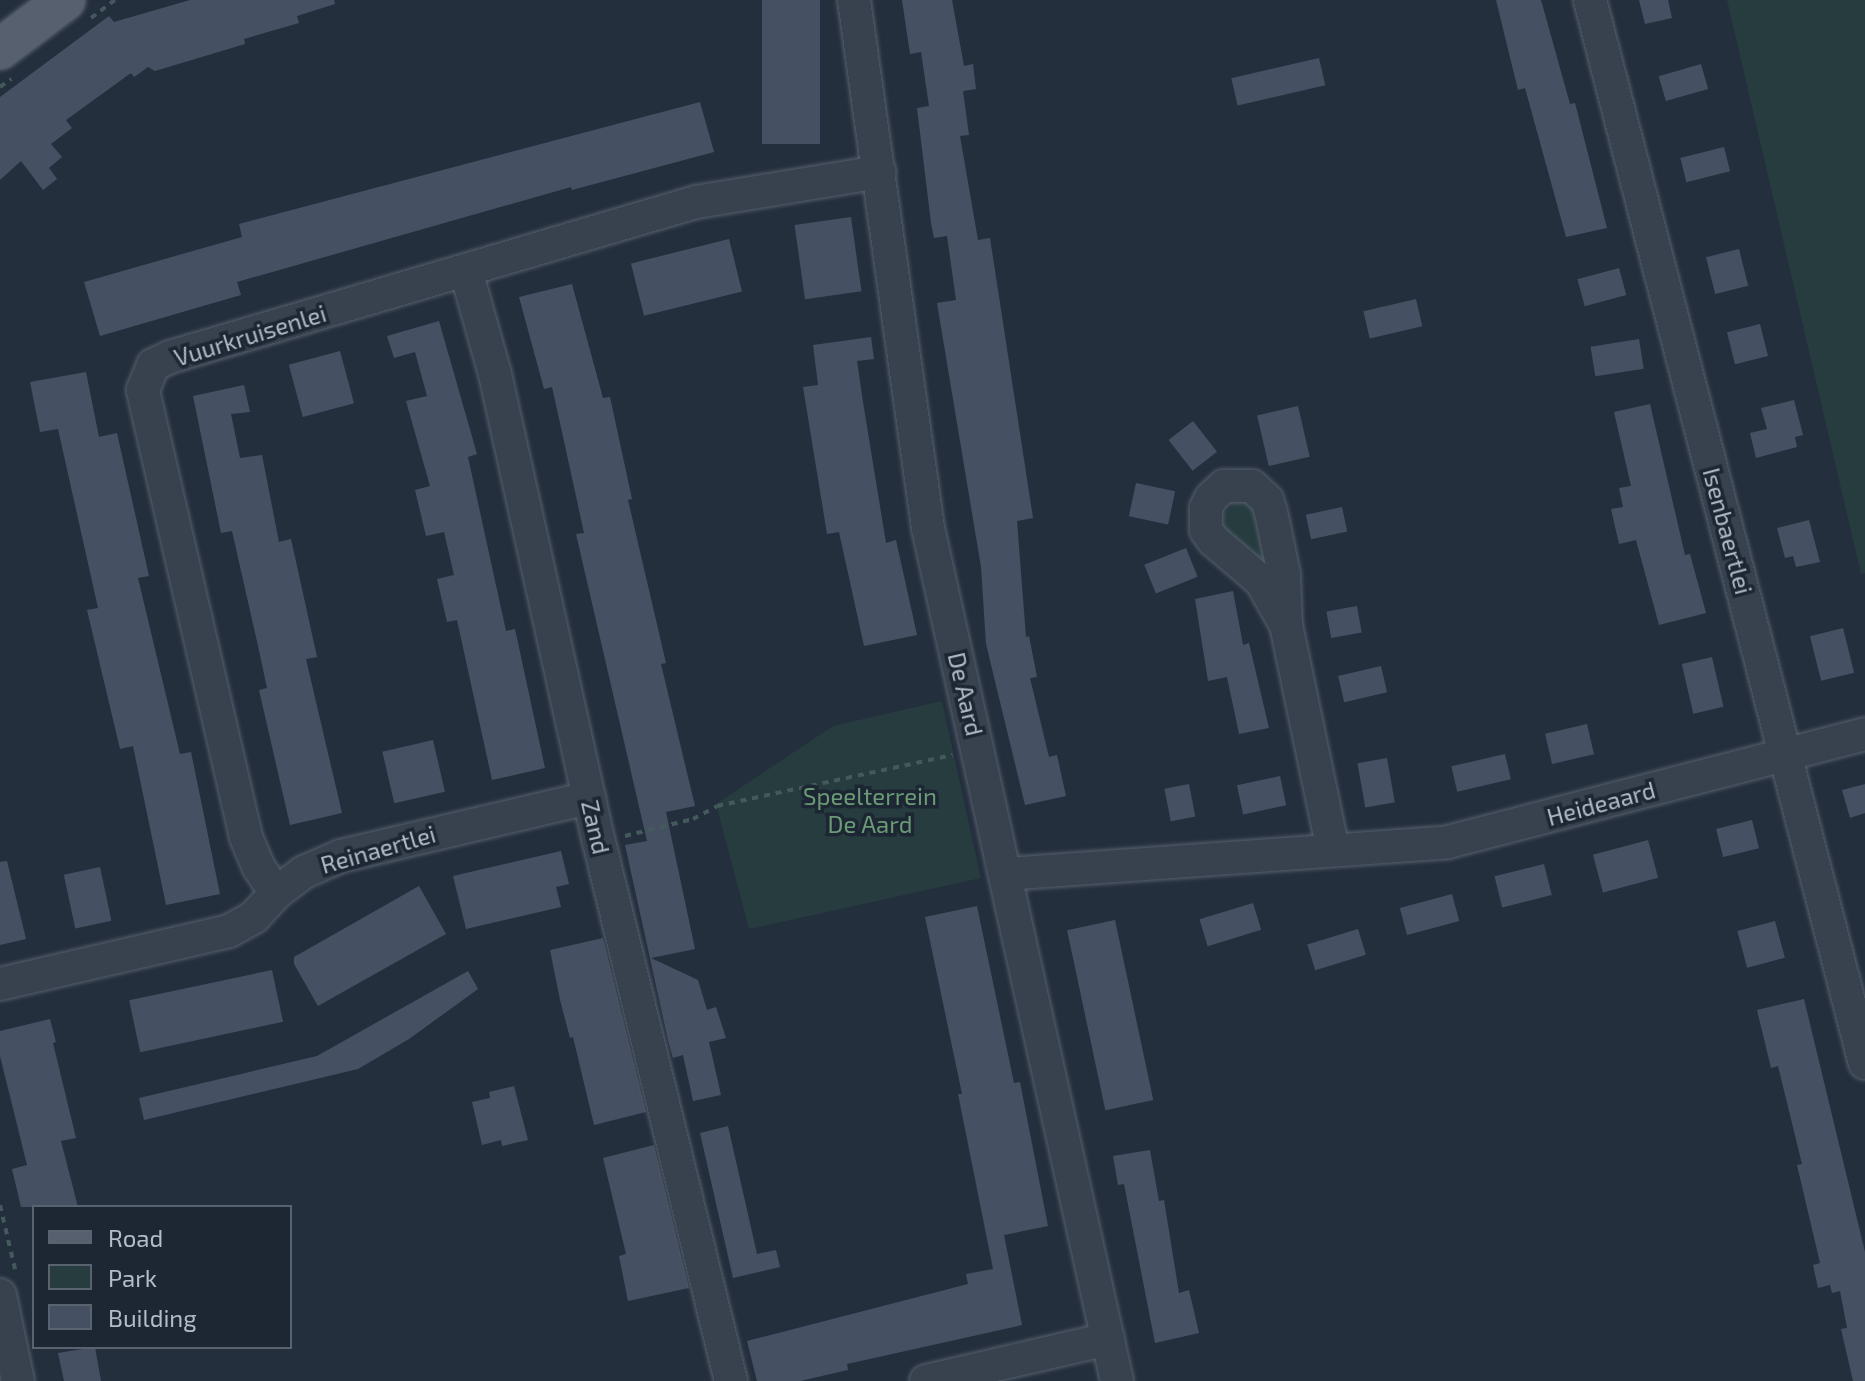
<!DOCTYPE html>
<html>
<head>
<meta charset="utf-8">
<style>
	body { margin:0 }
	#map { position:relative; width:1865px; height:1381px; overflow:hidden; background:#242f3e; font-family:"Exo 2",sans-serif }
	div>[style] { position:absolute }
	.green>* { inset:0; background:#263c3f }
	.building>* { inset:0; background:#455162; transform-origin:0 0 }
	.path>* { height:4px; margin-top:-2px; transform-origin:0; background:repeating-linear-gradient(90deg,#44595c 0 6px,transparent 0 12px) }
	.roads { filter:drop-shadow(0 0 2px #565f6c) drop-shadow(0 0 2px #565f6c) }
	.minor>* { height:32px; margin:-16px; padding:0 16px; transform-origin:16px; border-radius:16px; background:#38414e }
	.major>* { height:40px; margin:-20px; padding:0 20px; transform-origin:20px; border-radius:20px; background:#56606e }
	span { translate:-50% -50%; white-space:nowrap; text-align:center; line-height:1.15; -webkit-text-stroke:7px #1d2633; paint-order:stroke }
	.street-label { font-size:24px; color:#b4bcc9 }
	.park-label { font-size:24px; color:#6b9a76 }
	.legend { position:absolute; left:32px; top:1205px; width:260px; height:144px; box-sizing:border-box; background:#1d2633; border:2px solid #59626f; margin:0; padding:10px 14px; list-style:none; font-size:24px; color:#b4bcc9 }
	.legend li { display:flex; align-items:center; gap:16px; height:40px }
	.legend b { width:40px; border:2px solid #59626f }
</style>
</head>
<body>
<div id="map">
	<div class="green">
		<i style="clip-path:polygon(1727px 0,1865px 0,1865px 573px,1861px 574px)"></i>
		<i style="clip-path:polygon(1236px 501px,1255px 502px,1280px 577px,1225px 534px,1223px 515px)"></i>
		<i style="clip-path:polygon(942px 701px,981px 878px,749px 929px,716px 804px,833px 726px)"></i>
	</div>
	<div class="building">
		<i style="clip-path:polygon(190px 0,334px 0,335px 4px,297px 16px,299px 23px,244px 39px,245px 44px,155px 71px,148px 67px,134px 77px,131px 73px,66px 120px,72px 128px,51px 144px,62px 157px,49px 168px,57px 179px,43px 190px,21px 161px,0 180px,0 97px,109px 16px,114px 22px)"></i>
		<i style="left:762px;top:0;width:58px;height:144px"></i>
		<i style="clip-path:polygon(902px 0,952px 0,964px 66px,973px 64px,976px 89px,963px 91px,969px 135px,960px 136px,978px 240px,990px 238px,1033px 518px,1017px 521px,1026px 637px,1029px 636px,1037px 677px,1030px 678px,1049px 757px,1057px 755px,1066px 796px,1025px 805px,986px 644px,981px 567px,937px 303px,956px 300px,947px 236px,934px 238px,931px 223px,917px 108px,929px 106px,921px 52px,910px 54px)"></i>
		<i style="clip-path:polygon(1496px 0,1541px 0,1570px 104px,1575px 103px,1607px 228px,1566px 237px,1525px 88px,1518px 90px)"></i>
		<i style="clip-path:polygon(1639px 0,1668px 0,1672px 18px,1645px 24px)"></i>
		<i style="left:1319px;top:58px;width:28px;height:90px;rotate:77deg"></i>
		<i style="left:1701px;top:64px;width:26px;height:44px;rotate:74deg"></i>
		<i style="clip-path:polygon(700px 102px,714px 152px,572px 190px,571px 187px,237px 282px,241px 295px,100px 336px,84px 282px,242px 237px,239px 224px)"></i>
		<i style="left:1724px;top:147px;width:25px;height:45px;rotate:76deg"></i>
		<i style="left:851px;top:217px;width:75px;height:57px;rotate:82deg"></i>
		<i style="left:729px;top:239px;width:54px;height:101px;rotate:76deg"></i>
		<i style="left:1739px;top:249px;width:38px;height:34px;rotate:76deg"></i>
		<i style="left:1619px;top:268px;width:28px;height:43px;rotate:75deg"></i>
		<i style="clip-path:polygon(572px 284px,603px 398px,610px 397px,632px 499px,628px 500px,666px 663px,661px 664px,695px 806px,666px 812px,695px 949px,651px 958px,698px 980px,707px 1010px,716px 1007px,726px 1038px,709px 1042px,721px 1095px,693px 1101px,683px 1055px,673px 1058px,668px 1040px,625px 845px,647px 841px,576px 534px,584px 533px,562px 432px,552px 387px,544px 389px,519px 297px)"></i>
		<i style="left:1416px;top:299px;width:28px;height:54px;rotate:77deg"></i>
		<i style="clip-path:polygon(439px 321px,477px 454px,468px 457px,506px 631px,515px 629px,545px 768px,492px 780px,457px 620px,447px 622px,437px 579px,454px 575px,444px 532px,426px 536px,415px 490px,430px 486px,406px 401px,427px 396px,415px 352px,394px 358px,387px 336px)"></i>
		<i style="left:1760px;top:324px;width:33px;height:34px;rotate:76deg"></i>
		<i style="clip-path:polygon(871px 337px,874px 359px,857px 361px,863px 402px,886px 543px,896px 540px,917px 635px,864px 646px,839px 532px,827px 534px,803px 387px,818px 385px,813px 345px)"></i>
		<i style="left:1639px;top:339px;width:30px;height:49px;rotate:81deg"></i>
		<i style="left:340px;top:351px;width:54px;height:53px;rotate:75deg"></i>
		<i style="clip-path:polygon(86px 372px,99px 437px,117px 433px,149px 576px,138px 578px,180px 754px,191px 752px,220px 894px,166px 905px,133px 746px,120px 749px,87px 610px,98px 608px,58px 429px,40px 432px,30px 382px)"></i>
		<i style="clip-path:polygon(244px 385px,250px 412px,231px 414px,240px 458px,262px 455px,279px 542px,291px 539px,317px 657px,306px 659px,342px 813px,290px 825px,259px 690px,267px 688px,258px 646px,232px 531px,221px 533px,193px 396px)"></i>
		<i style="clip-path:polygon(1794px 400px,1803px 435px,1795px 437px,1797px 447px,1756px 458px,1750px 433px,1767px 429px,1761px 408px)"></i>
		<i style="clip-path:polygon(1650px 404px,1685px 555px,1690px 554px,1706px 613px,1659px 625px,1636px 540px,1619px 544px,1611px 509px,1623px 507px,1619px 488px,1631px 486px,1614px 412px)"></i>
		<i style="left:1298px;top:406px;width:52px;height:42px;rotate:77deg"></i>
		<i style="left:1193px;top:421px;width:39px;height:31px;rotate:52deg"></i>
		<i style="left:1136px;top:483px;width:40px;height:34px;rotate:12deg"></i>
		<i style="left:1342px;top:507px;width:25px;height:37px;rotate:78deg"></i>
		<i style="clip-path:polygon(1809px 520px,1820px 562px,1796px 567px,1793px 556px,1785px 558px,1777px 528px)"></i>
		<i style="left:1186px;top:548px;width:31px;height:45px;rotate:68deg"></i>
		<i style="clip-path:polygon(1233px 591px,1243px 645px,1249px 643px,1269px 728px,1239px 734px,1227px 677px,1208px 681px,1195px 599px)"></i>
		<i style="left:1357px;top:606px;width:27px;height:31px;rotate:80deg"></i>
		<i style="left:1843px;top:628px;width:46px;height:34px;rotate:76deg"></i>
		<i style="left:1712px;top:657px;width:51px;height:31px;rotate:77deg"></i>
		<i style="left:1381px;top:666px;width:27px;height:44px;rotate:77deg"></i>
		<i style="left:1587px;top:724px;width:31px;height:43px;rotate:77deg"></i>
		<i style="left:433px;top:740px;width:53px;height:52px;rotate:77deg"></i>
		<i style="left:1505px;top:754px;width:26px;height:55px;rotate:77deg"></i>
		<i style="left:1387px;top:758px;width:45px;height:30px;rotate:80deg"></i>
		<i style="left:1280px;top:776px;width:30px;height:44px;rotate:78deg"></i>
		<i style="left:1189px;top:784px;width:33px;height:25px;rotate:79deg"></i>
		<i style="clip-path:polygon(1865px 784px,1865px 813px,1850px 818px,1842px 790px)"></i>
		<i style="left:1752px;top:820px;width:29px;height:37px;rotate:76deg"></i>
		<i style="left:1648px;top:840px;width:39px;height:57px;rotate:75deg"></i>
		<i style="clip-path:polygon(561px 851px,569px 884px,556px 887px,561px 907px,466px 929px,453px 876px)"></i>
		<i style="clip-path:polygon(7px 861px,26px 939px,0 945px,0 862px)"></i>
		<i style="left:1544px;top:864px;width:32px;height:51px;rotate:76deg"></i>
		<i style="left:100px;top:867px;width:55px;height:37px;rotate:78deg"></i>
		<i style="clip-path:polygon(419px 886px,446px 934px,318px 1006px,294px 964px,294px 957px)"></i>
		<i style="left:1452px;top:894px;width:28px;height:54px;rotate:75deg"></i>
		<i style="left:1253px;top:903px;width:28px;height:56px;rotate:73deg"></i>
		<i style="clip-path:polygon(977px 906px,1014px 1083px,1020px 1082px,1048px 1226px,1004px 1235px,1022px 1325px,847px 1364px,848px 1370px,800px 1381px,757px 1381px,747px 1341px,968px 1284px,966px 1274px,993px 1269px,958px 1094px,962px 1094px,925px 917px)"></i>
		<i style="left:1115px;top:920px;width:184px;height:49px;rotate:78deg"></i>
		<i style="left:1775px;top:921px;width:38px;height:39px;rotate:75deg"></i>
		<i style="left:1358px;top:929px;width:27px;height:53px;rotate:73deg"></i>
		<i style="clip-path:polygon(603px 938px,646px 1112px,594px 1125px,573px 1037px,570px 1038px,560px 1000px,550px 950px)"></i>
		<i style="left:272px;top:970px;width:53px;height:146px;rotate:78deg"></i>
		<i style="clip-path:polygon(468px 971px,478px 989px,409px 1039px,358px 1069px,144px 1120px,139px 1098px,317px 1056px)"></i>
		<i style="clip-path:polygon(1804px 999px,1865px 1252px,1865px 1381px,1853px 1381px,1841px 1329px,1847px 1328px,1840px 1291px,1832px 1293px,1830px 1285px,1818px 1288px,1813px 1265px,1820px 1263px,1797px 1165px,1802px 1164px,1778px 1066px,1771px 1068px,1757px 1010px)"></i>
		<i style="clip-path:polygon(50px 1019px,56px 1042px,53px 1043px,76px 1138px,61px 1141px,78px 1207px,21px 1207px,12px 1169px,27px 1165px,0 1056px,0 1031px)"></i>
		<i style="clip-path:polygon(514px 1086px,528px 1140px,502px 1146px,501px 1140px,482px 1145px,472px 1102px,490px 1098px,489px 1092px)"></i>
		<i style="clip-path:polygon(728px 1126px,757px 1254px,776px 1250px,780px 1267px,733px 1278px,700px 1133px)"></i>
		<i style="clip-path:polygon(654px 1145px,689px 1288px,628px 1301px,619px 1256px,626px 1254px,603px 1158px)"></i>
		<i style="clip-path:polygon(1150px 1150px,1159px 1201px,1164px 1200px,1179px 1293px,1189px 1290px,1199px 1333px,1155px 1343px,1124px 1184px,1118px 1185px,1113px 1156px)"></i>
		<i style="clip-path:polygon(95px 1347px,101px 1381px,64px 1381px,58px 1353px)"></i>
	</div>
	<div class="path">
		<i style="left:91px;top:18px;width:30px;rotate:-37deg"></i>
		<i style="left:0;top:87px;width:14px;rotate:-36deg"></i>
		<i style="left:625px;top:836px;width:70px;rotate:-14deg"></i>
		<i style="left:693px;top:819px;width:27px;rotate:-28deg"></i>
		<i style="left:717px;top:806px;width:241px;rotate:-12.2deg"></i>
		<i style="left:0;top:1205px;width:70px;rotate:76.8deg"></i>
	</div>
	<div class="roads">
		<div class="minor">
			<i style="left:854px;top:0;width:533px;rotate:82.02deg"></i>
			<i style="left:928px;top:528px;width:874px;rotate:77.51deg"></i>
			<i style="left:1590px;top:0;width:1098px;rotate:75.5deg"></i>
			<i style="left:466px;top:271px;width:107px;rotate:74.3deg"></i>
			<i style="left:495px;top:374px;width:479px;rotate:77.5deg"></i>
			<i style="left:599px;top:842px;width:555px;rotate:76.24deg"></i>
			<i style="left:1286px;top:625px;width:51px;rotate:-119.6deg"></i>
			<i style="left:1261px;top:581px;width:63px;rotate:-139.5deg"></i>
			<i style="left:1213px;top:540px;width:12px;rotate:-125deg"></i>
			<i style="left:1206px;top:530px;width:22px;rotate:-90deg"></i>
			<i style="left:1206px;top:508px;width:11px;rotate:-63deg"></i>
			<i style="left:1211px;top:498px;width:18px;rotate:-43deg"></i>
			<i style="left:1224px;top:486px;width:28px"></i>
			<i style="left:1252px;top:486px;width:21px;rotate:43deg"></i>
			<i style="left:1267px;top:500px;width:13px;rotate:72deg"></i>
			<i style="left:1271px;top:512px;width:63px;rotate:78.2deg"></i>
			<i style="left:1284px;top:574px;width:51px;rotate:87.8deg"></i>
			<i style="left:1286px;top:625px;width:230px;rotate:78.2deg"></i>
			<i style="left:1006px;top:874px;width:443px;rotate:-4.1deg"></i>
			<i style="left:1448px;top:842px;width:431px;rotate:-14.5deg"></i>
			<i style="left:276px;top:893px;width:30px;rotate:-124deg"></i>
			<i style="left:259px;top:868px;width:34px;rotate:-113deg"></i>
			<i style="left:246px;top:837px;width:459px;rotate:-103deg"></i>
			<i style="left:143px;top:390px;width:27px;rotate:-68deg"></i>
			<i style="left:153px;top:365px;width:19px;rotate:-25deg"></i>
			<i style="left:170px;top:357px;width:548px;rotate:-16.42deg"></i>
			<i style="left:696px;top:202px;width:186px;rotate:-9.3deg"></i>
			<i style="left:0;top:984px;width:235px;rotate:-13deg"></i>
			<i style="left:229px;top:931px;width:29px;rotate:-29deg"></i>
			<i style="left:254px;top:917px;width:33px;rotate:-47deg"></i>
			<i style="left:276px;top:893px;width:35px;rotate:-37deg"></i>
			<i style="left:304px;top:872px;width:40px;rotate:-23.4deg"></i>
			<i style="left:341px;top:856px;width:255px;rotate:-13.2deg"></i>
			<i style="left:0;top:1295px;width:88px;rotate:78.2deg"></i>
			<i style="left:926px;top:1381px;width:187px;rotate:-13deg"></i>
		</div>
		<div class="major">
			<i style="left:0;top:49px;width:81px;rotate:-37deg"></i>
		</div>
	</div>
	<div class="street-label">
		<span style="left:250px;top:335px;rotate:-17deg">Vuurkruisenlei</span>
		<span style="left:1728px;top:531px;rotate:75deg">Isenbaertlei</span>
		<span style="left:966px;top:694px;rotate:77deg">De Aard</span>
		<span style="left:1601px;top:803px;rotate:-15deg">Heideaard</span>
		<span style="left:596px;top:827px;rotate:77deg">Zand</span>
		<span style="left:378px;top:849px;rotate:-16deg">Reinaertlei</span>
	</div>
	<div class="park-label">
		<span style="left:870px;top:810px">Speelterrein<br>De Aard</span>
	</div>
	<ul class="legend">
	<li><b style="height:10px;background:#56606e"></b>Road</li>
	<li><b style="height:22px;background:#263c3f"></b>Park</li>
	<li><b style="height:22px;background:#455162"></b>Building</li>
	</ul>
</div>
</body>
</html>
